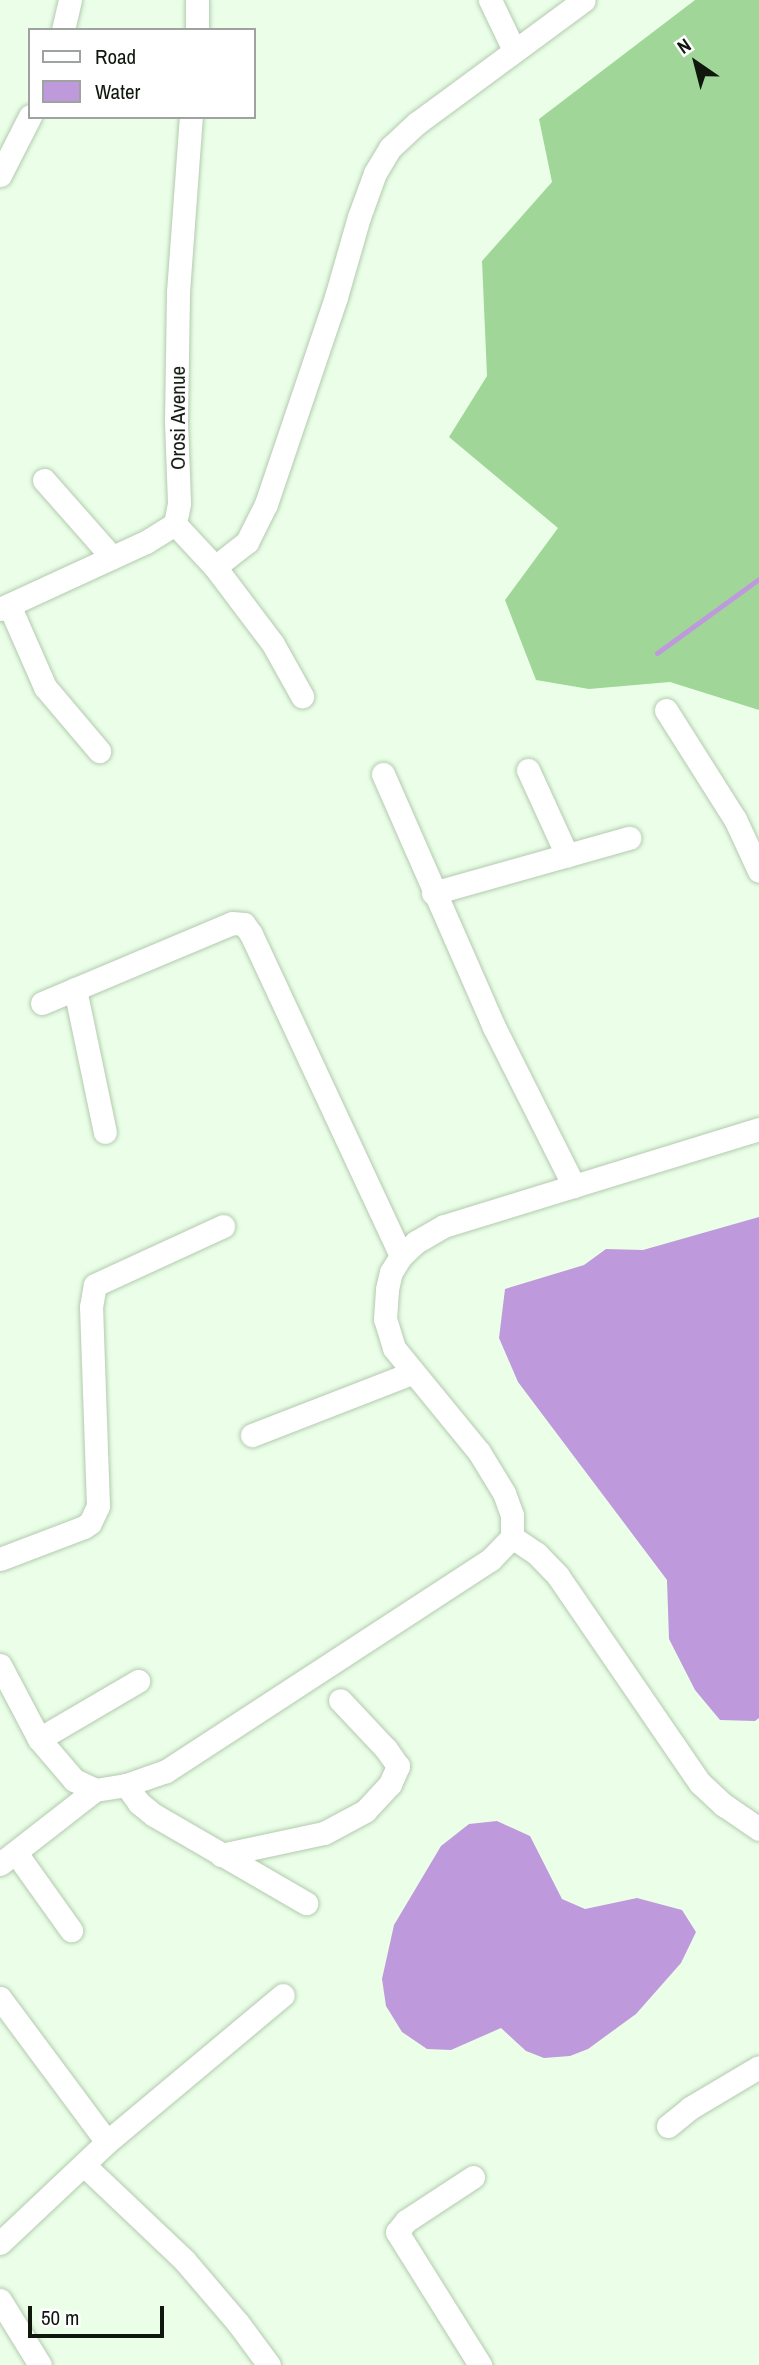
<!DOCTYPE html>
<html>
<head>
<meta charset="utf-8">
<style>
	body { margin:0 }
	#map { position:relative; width:759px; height:2365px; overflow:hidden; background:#ebffe8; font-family:"Archivo Narrow",sans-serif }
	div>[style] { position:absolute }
	.forest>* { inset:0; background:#a0d698 }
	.water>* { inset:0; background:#be9add }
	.stream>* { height:5px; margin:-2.5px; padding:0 2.5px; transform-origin:2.5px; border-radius:2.5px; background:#be9add }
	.roads { filter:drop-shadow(0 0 2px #b3cbaf) drop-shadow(0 0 2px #b3cbaf) }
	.minor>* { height:23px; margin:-11.5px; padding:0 11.5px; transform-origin:11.5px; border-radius:11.5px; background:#fff }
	span { translate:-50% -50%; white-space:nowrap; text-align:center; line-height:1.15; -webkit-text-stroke:5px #fff; paint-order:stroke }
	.street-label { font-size:21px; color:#10180e }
	.legend { position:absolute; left:28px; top:28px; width:228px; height:91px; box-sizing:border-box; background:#fff; border:2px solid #9fa39f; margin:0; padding:9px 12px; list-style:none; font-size:21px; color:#10180e }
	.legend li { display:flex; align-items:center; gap:14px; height:35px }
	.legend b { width:35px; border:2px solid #9fa39f }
	.north { position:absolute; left:661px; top:28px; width:70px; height:70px; -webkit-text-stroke:5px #fff; paint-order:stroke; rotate:325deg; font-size:19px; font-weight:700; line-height:28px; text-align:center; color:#10180e }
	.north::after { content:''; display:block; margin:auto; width:24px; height:32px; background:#10180e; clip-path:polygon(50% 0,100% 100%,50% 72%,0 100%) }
	.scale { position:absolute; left:28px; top:2306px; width:136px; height:32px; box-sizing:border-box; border:4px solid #10180e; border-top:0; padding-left:9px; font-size:21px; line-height:24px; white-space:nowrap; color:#10180e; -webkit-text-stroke:5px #fff; paint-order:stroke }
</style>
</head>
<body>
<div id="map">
	<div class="forest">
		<i style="clip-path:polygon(695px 0,759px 0,759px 710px,670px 682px,589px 689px,536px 680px,505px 600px,558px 528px,449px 437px,487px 376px,482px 261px,552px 182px,539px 119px)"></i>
	</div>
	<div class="water">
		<i style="clip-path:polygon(759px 1217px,759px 1718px,755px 1721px,720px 1720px,695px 1690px,669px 1639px,667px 1580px,518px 1382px,499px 1338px,505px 1289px,584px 1265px,606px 1249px,643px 1250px)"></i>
		<i style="clip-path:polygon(497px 1821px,530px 1836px,562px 1899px,585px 1909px,637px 1898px,682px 1910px,696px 1932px,681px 1963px,636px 2014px,588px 2049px,570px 2056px,544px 2058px,526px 2051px,501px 2028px,451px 2050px,427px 2049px,402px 2032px,386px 2006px,382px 1979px,394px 1925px,441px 1846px,469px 1824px)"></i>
	</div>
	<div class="stream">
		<i style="left:657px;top:653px;width:126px;rotate:-36deg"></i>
	</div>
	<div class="roads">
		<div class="minor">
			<i style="left:490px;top:0;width:55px;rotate:64.4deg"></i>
			<i style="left:63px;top:30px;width:31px;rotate:-77deg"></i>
			<i style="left:197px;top:30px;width:30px;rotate:-90deg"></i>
			<i style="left:0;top:175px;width:66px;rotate:-63deg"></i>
			<i style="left:44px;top:480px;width:103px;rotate:48.6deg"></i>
			<i style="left:175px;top:524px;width:59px;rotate:47.1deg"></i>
			<i style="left:215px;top:567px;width:96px;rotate:53deg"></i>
			<i style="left:273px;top:644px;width:60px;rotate:60.9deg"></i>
			<i style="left:215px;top:567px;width:41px;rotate:-38deg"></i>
			<i style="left:247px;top:542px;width:42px;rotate:-63.4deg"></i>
			<i style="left:266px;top:504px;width:219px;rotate:-71.3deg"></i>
			<i style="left:336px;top:297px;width:83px;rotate:-74deg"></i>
			<i style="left:359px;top:217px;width:47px;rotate:-70deg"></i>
			<i style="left:375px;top:173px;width:29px;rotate:-59deg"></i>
			<i style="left:390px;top:148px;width:37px;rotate:-43deg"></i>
			<i style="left:417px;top:123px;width:207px;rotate:-36.4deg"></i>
			<i style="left:9px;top:605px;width:90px;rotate:66.3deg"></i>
			<i style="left:45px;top:687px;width:84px;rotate:49.8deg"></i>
			<i style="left:0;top:609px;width:161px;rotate:-24.7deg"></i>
			<i style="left:146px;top:542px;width:34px;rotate:-32deg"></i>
			<i style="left:175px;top:524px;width:21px;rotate:-79deg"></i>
			<i style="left:179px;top:503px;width:82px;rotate:-92.1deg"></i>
			<i style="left:176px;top:421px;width:129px;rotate:-89.1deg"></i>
			<i style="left:178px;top:292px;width:175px;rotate:-85.8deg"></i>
			<i style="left:666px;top:710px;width:129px;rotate:57.7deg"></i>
			<i style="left:735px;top:819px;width:57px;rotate:65.2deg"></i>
			<i style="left:528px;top:770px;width:94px;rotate:65.4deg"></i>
			<i style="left:383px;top:774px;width:276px;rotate:66.3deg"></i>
			<i style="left:494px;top:1027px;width:178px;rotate:63.3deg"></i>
			<i style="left:433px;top:893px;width:204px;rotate:-15.7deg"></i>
			<i style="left:75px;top:989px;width:146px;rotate:78.2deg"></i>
			<i style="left:42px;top:1003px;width:206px;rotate:-22.8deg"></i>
			<i style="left:232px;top:923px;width:12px;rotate:5deg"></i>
			<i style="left:244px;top:924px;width:12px;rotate:55deg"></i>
			<i style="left:251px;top:934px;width:355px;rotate:65deg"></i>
			<i style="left:252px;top:1435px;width:172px;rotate:-21.2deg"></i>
			<i style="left:512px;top:1537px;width:30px;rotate:34deg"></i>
			<i style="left:537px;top:1554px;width:30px;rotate:46deg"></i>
			<i style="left:558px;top:1576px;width:251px;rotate:55.6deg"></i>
			<i style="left:700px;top:1783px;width:33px;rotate:43deg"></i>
			<i style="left:724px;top:1805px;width:42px;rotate:34.4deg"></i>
			<i style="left:0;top:1559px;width:90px;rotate:-20.9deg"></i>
			<i style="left:84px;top:1527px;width:7px;rotate:-34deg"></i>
			<i style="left:90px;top:1523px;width:19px;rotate:-65deg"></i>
			<i style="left:98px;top:1506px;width:199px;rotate:-92deg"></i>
			<i style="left:91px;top:1307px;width:22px;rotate:-80deg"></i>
			<i style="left:95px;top:1285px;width:141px;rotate:-24.7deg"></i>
			<i style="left:0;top:1665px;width:84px;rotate:62.2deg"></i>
			<i style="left:39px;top:1739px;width:54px;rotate:49.5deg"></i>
			<i style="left:74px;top:1780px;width:23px;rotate:25deg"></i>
			<i style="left:95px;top:1790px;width:31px;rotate:-9deg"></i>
			<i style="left:126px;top:1785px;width:42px;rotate:-19.3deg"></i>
			<i style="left:166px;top:1771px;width:387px;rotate:-33.1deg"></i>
			<i style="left:490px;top:1560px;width:32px;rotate:-46deg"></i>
			<i style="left:512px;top:1537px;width:22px;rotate:-90deg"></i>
			<i style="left:512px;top:1515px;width:23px;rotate:-110deg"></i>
			<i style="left:504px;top:1493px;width:48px;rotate:-121.4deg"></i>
			<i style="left:479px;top:1452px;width:134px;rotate:-129.3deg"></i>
			<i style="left:394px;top:1348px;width:30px;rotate:-107deg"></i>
			<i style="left:385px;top:1319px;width:30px;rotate:-86deg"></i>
			<i style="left:387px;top:1289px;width:17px;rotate:-77deg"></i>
			<i style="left:391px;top:1272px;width:19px;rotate:-58deg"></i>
			<i style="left:401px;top:1256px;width:21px;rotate:-43deg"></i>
			<i style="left:416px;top:1242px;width:32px;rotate:-30deg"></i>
			<i style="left:444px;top:1226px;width:330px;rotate:-17.1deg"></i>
			<i style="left:39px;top:1739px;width:115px;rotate:-30.4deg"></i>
			<i style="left:126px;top:1785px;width:22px;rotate:54deg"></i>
			<i style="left:139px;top:1803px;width:19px;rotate:39deg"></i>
			<i style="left:154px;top:1815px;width:176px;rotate:30.1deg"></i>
			<i style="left:16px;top:1853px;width:95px;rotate:54.5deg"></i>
			<i style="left:221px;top:1855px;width:105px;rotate:-12.1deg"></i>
			<i style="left:324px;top:1833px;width:47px;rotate:-28.2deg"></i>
			<i style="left:365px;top:1811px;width:37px;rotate:-47deg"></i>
			<i style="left:390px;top:1784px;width:20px;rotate:-66deg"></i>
			<i style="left:398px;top:1766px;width:21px;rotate:-125deg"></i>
			<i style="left:386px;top:1749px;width:67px;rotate:-133.2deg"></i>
			<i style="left:0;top:1864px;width:120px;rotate:-37.9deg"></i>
			<i style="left:0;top:1998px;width:179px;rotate:53.4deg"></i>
			<i style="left:668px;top:2126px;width:28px;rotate:-39deg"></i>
			<i style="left:690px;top:2108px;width:80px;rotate:-30.7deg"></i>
			<i style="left:84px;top:2165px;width:139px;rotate:43.5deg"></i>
			<i style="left:185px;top:2261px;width:82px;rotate:49.5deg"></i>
			<i style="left:238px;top:2323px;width:52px;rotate:53.6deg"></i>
			<i style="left:473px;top:2177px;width:80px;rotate:146.7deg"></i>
			<i style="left:406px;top:2221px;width:14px;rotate:129deg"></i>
			<i style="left:397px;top:2232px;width:157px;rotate:58deg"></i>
			<i style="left:0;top:2243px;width:147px;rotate:-43.3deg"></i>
			<i style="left:107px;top:2142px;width:229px;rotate:-39.9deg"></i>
			<i style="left:0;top:2300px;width:76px;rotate:58.4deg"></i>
		</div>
	</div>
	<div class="street-label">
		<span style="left:178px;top:418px;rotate:-90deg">Orosi Avenue</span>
	</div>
	<ul class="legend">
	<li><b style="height:9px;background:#fff"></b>Road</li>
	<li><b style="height:19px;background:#be9add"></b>Water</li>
	</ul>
	<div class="north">N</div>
	<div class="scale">50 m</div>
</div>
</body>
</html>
